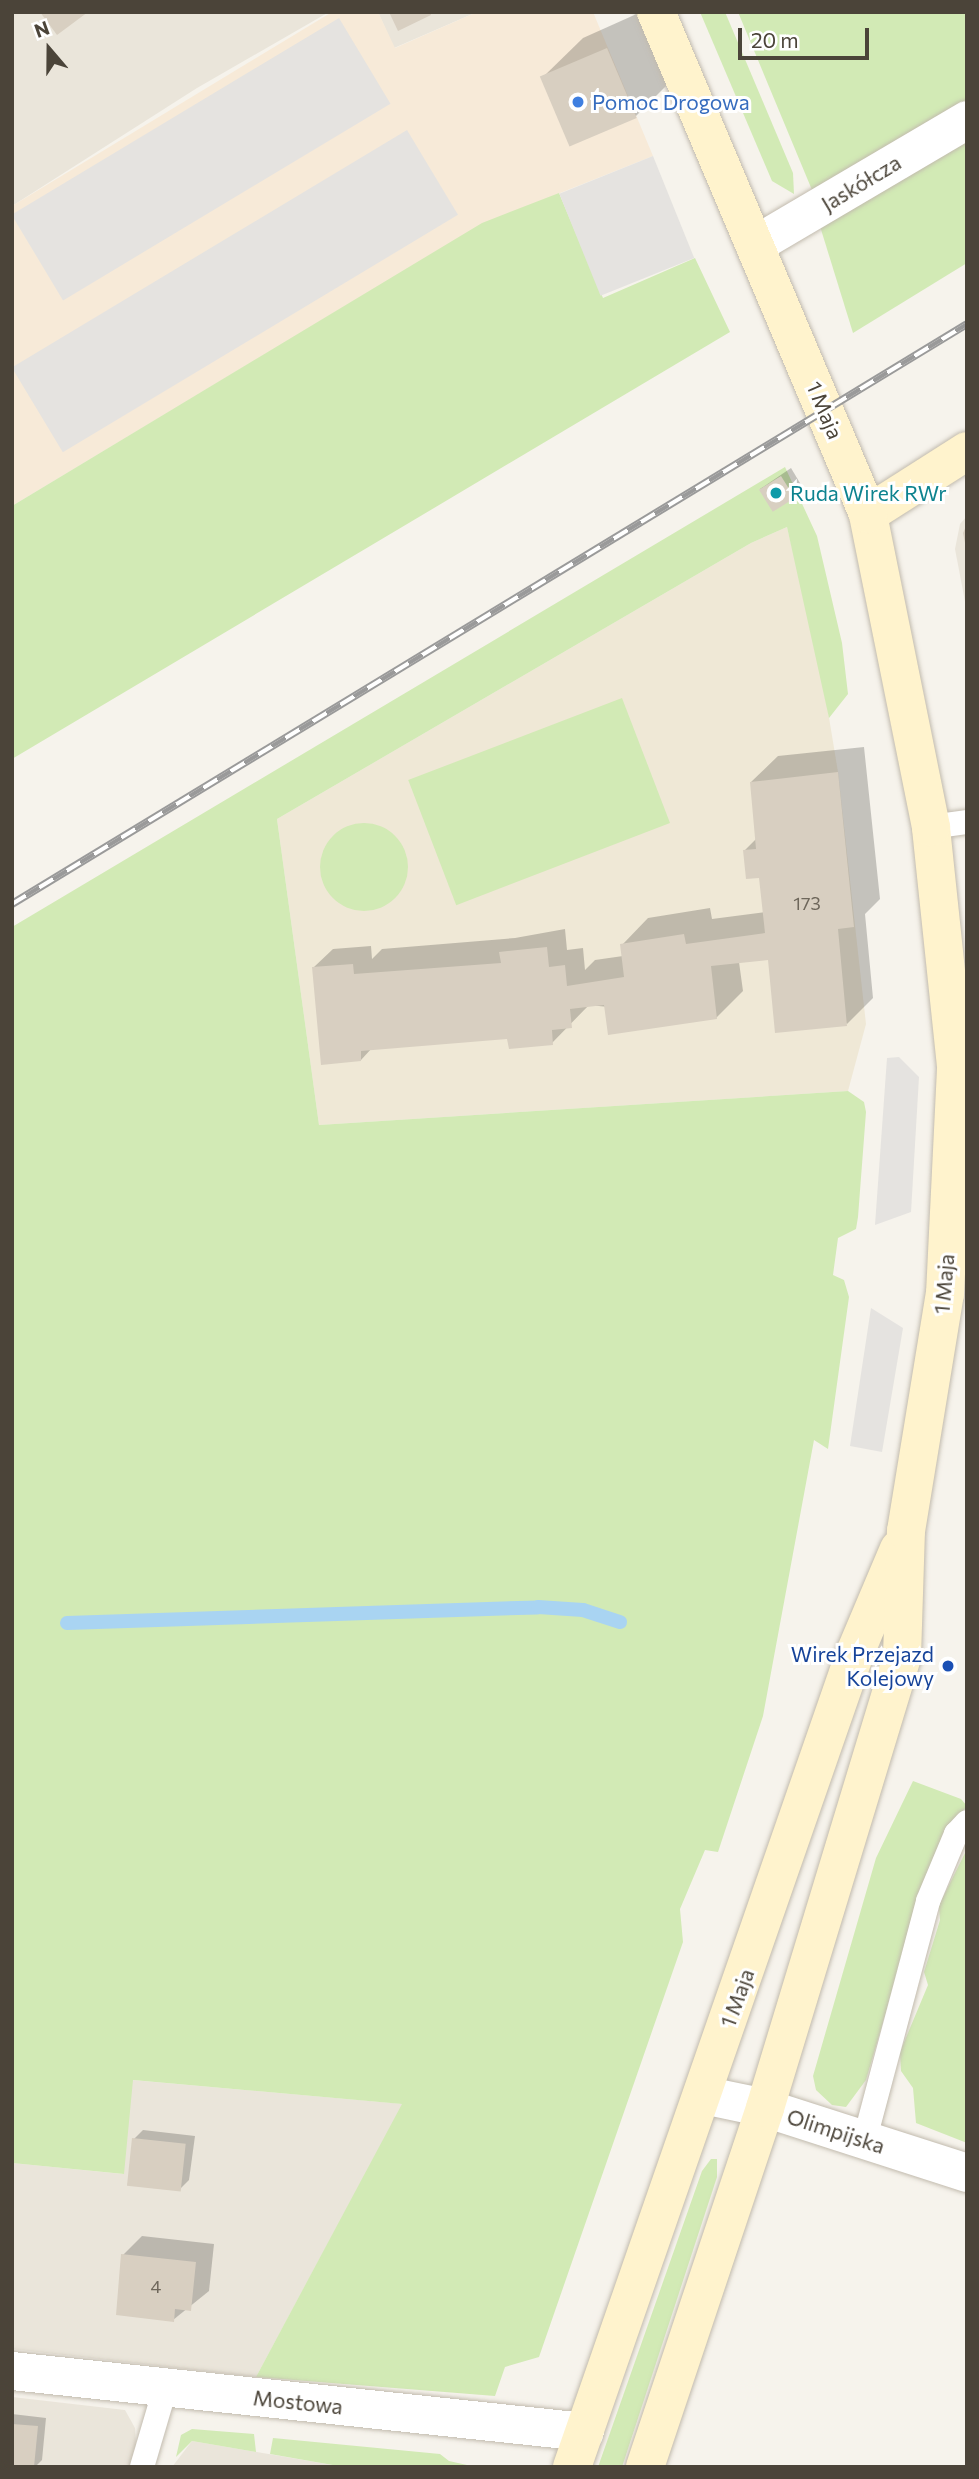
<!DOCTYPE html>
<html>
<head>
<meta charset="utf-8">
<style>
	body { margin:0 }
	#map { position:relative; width:979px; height:2479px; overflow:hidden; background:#f6f3ec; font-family:Commissioner,sans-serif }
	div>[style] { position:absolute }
	.residential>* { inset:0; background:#eae5da }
	.commercial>* { inset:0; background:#f7ead8 }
	.education>* { inset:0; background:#efe8d6 }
	.green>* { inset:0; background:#d2eab5; transform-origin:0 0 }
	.round { border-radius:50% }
	.parking>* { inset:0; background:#e5e3e0; transform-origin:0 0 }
	.shadow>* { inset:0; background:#0003 }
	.stream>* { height:14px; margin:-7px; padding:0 7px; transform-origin:7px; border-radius:7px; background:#a9d4f2 }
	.building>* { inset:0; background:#d8cfc1; transform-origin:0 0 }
	.roads { filter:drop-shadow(0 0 2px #c2bbae) drop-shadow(0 0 2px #c2bbae) }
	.lane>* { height:24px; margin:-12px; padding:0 12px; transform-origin:12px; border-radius:12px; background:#fff }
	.street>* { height:38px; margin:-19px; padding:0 19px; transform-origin:19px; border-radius:19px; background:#fff }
	.secondary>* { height:38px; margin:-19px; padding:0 19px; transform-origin:19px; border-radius:19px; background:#fff3cd }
	.rail>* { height:8px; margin-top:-4px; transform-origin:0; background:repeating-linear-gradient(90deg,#fff 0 16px,#9a9a9a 0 32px); box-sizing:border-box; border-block:2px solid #9a9a9a }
	.dots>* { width:19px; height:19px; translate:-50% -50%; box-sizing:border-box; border:4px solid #fff; border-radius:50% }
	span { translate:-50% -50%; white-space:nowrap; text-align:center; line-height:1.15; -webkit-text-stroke:6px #fff; paint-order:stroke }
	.number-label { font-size:18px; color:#6e675b }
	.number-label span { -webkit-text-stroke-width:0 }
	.shop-label { font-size:21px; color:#366cbe }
	.left { translate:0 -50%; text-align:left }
	.street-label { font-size:21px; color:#4b4439 }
	.culture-label { font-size:21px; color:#0d838f }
	.transit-label { font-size:21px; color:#164399 }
	.right { translate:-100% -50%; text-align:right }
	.frame { position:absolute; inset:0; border:14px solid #4b4439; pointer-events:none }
	.north { position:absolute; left:14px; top:14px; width:70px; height:70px; -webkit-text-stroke:5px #fff; paint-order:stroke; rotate:340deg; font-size:19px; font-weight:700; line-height:28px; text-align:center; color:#4b4439 }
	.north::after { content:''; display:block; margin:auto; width:24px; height:32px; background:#4b4439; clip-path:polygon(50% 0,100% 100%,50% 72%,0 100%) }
	.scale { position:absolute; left:738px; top:28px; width:131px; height:32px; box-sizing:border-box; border:4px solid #4b4439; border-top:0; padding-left:9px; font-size:21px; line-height:24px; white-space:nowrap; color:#4b4439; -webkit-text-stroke:5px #fff; paint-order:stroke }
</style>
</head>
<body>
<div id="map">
	<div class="residential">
		<i style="clip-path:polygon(12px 12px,329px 12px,197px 88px,12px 206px)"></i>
		<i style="clip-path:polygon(378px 12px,477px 12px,394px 48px)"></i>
		<i style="clip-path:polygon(967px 516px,967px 612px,955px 549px,960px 524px)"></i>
		<i style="clip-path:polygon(132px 2080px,403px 2104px,256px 2377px,12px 2349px,12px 2163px,123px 2174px)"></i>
		<i style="clip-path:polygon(12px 2397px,125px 2410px,135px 2428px,136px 2446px,129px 2467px,12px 2467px)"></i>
		<i style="clip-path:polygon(192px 2441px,344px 2467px,172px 2467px)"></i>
	</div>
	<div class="commercial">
		<i style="clip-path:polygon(332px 12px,378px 12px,395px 48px,477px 12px,593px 12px,653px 156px,482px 224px,12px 506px,12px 206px)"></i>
	</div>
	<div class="education">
		<i style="clip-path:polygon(787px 527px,820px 663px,838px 772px,866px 1024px,848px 1091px,319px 1125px,277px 819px,751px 543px)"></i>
	</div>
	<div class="green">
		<i style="clip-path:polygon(700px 12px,725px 12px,793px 173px,794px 194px,772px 181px)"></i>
		<i style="clip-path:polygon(738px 12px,967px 12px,967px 108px,812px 190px)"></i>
		<i style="clip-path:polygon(967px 128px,967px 263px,853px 333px,819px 223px)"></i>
		<i style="clip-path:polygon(559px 193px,603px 298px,695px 258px,730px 332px,12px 759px,12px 506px,482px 223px)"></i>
		<i style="clip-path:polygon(785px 467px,817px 536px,842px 643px,848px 694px,829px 718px,787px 527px,751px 543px,277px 819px,319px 1125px,848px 1091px,864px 1102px,866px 1112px,858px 1217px,856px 1229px,838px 1238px,833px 1275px,844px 1280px,849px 1297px,828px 1449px,814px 1440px,763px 1716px,718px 1852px,705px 1850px,680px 1909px,683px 1942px,539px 2357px,505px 2367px,495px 2396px,256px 2377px,402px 2104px,133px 2080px,124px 2174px,12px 2163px,12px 927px)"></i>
		<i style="left:622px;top:698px;width:134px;height:229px;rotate:69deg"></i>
		<i class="round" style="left:320px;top:823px;width:88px;height:88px"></i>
		<i style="clip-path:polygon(913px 1781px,961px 1799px,967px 1806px,943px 1834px,926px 1876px,866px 2080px,846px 2107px,832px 2105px,816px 2090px,813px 2076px,876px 1858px)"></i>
		<i style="clip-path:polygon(967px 1849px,967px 2143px,916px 2123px,913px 2088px,901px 2071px,900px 2052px,928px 1985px,924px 1972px,940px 1920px,939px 1905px)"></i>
		<i style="clip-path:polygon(711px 2159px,717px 2159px,717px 2177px,622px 2467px,598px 2467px,702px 2171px)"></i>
		<i style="clip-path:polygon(192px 2429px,254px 2434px,256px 2452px,192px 2441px,176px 2457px,181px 2435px)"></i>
		<i style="clip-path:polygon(273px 2438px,440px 2454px,449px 2461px,476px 2467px,344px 2467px,270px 2454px)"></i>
	</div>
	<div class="parking">
		<i style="left:339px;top:18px;width:100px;height:382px;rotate:59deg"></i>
		<i style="left:407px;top:130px;width:99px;height:461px;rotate:59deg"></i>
		<i style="left:653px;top:156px;width:110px;height:101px;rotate:68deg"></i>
		<i style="clip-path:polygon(899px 1057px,919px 1077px,911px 1212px,875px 1225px,887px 1058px)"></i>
		<i style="clip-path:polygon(871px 1308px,903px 1328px,882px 1452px,850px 1446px)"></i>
	</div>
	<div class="shadow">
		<i style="clip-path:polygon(641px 12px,676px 76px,636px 116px,542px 78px,583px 38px)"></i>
		<i style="clip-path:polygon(791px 468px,803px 488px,794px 497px,760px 489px)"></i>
		<i style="clip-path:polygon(864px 747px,880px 899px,865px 914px,873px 998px,847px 1024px,769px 958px,739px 962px,743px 991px,716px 1018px,589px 1005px,552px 1043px,509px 1034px,372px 1048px,361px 1060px,314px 967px,333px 949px,371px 946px,372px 959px,382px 949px,515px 938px,565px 929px,567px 950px,583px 948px,585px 970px,595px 960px,623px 956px,622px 945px,648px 918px,710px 908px,712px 919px,765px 912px,761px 876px,745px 850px,757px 838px,751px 782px,778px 756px)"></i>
		<i style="clip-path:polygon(143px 2130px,195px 2136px,189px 2180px,180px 2189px,134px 2139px)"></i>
		<i style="clip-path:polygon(142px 2236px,214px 2244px,209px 2291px,173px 2320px,123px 2255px)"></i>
		<i style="clip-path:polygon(12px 2414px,46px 2418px,42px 2460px,35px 2467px,12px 2467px)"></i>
	</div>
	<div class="stream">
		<i style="left:67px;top:1623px;width:471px;rotate:-1.9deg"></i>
		<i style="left:538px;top:1607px;width:45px;rotate:3.8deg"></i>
		<i style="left:583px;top:1610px;width:39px;rotate:18deg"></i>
	</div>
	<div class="building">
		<i style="clip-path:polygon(40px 12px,88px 12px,57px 35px)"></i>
		<i style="clip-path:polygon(389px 12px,430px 12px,431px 15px,398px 31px)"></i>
		<i style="left:607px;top:48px;width:76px;height:73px;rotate:67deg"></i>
		<i style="left:781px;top:476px;width:26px;height:26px;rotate:58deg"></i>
		<i style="clip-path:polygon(967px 524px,967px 547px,966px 548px,963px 533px)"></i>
		<i style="clip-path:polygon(838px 772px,854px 927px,838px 929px,847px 1026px,775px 1033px,768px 960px,711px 966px,717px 1019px,608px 1035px,604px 1005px,570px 1009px,572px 1028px,552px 1030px,553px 1045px,509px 1049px,507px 1039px,361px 1051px,361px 1061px,321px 1065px,312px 967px,353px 964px,354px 974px,501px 963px,499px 952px,547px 947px,549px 967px,565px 965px,567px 986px,624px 977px,620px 944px,684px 934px,686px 944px,765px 933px,759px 878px,746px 879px,743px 850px,756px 849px,750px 782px)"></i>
		<i style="left:132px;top:2138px;width:54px;height:48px;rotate:6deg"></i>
		<i style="clip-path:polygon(121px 2254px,196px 2262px,191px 2311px,175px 2309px,174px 2322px,116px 2315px)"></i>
		<i style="clip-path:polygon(12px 2424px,38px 2426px,34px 2467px,12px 2467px)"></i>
	</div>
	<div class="roads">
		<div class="lane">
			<i style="left:931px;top:827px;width:36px;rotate:-8deg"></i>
			<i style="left:864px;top:2142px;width:249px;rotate:-75.1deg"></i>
			<i style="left:928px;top:1901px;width:73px;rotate:-67.3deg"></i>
			<i style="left:956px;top:1834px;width:16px;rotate:-47deg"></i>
			<i style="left:142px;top:2467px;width:81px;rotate:-73.6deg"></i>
		</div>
		<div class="street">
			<i style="left:755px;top:245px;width:246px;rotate:-30.5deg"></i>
			<i style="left:703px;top:2095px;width:63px;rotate:11.8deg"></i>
			<i style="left:765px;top:2108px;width:212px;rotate:17.8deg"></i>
			<i style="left:12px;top:2371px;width:576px;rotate:6.08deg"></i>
		</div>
		<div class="secondary">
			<i style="left:868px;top:514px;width:117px;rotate:-32.5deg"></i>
			<i style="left:572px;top:2467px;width:862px;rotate:-70.83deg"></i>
			<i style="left:855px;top:1653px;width:113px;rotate:-67.1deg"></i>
			<i style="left:645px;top:2467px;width:379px;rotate:-71.5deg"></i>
			<i style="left:765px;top:2108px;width:471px;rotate:-73.1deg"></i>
			<i style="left:902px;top:1657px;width:126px;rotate:-88.2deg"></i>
			<i style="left:906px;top:1531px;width:240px;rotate:-80.7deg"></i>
			<i style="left:945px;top:1294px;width:228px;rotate:-87.2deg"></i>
			<i style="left:956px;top:1066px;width:240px;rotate:-96deg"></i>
			<i style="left:931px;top:827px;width:319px;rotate:-101.4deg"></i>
			<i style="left:868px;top:514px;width:545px;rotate:-112.89deg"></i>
		</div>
	</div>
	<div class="rail">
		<i style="left:12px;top:904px;width:1117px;rotate:-31.27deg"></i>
	</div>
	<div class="dots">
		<i style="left:578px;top:102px;background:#3f7fe0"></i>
		<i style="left:776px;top:493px;background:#0f9aa8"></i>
		<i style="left:948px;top:1666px;background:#1a4fb4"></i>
	</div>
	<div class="number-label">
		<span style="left:807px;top:903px">173</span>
		<span style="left:156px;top:2286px">4</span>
	</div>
	<div class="shop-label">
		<span class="left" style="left:592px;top:102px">Pomoc Drogowa</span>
	</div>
	<div class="street-label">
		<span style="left:861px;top:183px;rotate:-31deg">Jaskółcza</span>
		<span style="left:825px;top:410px;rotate:67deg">1 Maja</span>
		<span style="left:944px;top:1284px;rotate:-85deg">1 Maja</span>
		<span style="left:737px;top:1998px;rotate:-70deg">1 Maja</span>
		<span style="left:836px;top:2131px;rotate:18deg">Olimpijska</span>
		<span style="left:298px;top:2402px;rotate:6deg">Mostowa</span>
	</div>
	<div class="culture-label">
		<span class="left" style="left:790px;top:493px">Ruda Wirek RWr</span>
	</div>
	<div class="transit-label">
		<span class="right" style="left:934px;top:1666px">Wirek Przejazd<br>Kolejowy</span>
	</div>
	<div class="frame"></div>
	<div class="north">N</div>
	<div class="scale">20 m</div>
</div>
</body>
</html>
